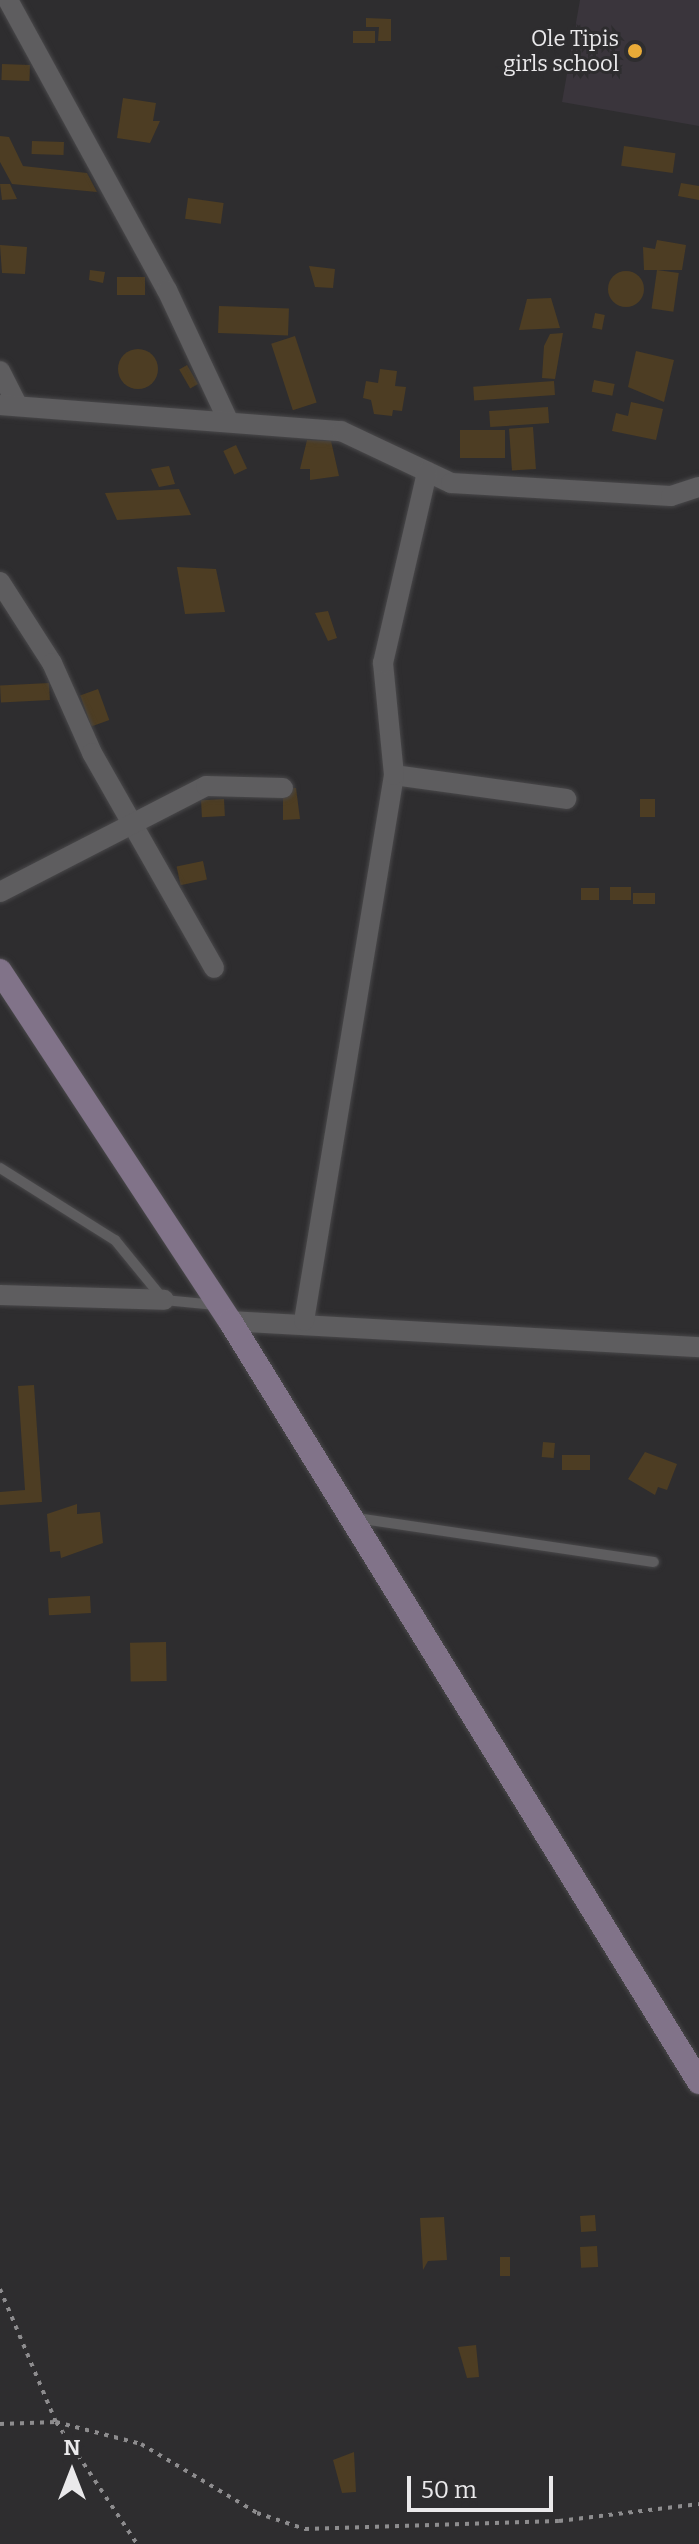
<!DOCTYPE html>
<html>
<head>
<meta charset="utf-8">
<style>
	body { margin:0 }
	#map { position:relative; width:699px; height:2544px; overflow:hidden; background:#2e2d2f; font-family:Bitter,serif }
	div>[style] { position:absolute }
	.built>* { inset:0; background:#3a353c }
	.building>* { inset:0; background:#4d3d23; transform-origin:0 0 }
	.round { border-radius:50% }
	.path>* { height:4px; margin-top:-2px; transform-origin:0; background:repeating-linear-gradient(90deg,#8d8c8e 0 4px,transparent 0 10px) }
	.roads { filter:drop-shadow(0 0 2px #49484a) drop-shadow(0 0 2px #49484a) }
	.lane>* { height:10px; margin:-5px; padding:0 5px; transform-origin:5px; border-radius:5px; background:#5e5d5f }
	.street>* { height:20px; margin:-10px; padding:0 10px; transform-origin:10px; border-radius:10px; background:#5e5d5f }
	.secondary>* { height:24px; margin:-12px; padding:0 12px; transform-origin:12px; border-radius:12px; background:#817389 }
	.dots>* { width:22px; height:22px; translate:-50% -50%; box-sizing:border-box; border:4px solid #2e2d2f; border-radius:50% }
	span { translate:-50% -50%; white-space:nowrap; text-align:center; line-height:1.15; -webkit-text-stroke:6px #2e2d2f; paint-order:stroke }
	.poi-label { font-size:22px; color:#eae9eb }
	.right { translate:-100% -50%; text-align:right }
	.north { position:absolute; left:32px; top:2432px; width:80px; height:80px; -webkit-text-stroke:6px #2e2d2f; paint-order:stroke; rotate:0deg; font-size:22px; font-weight:700; line-height:32px; text-align:center; color:#eae9eb }
	.north::after { content:''; display:block; margin:auto; width:28px; height:36px; background:#eae9eb; clip-path:polygon(50% 0,100% 100%,50% 72%,0 100%) }
	.scale { position:absolute; left:407px; top:2476px; width:146px; height:36px; box-sizing:border-box; border:4px solid #eae9eb; border-top:0; padding-left:10px; font-size:24px; line-height:28px; white-space:nowrap; color:#eae9eb; -webkit-text-stroke:6px #2e2d2f; paint-order:stroke }
</style>
</head>
<body>
<div id="map">
	<div class="built">
		<i style="clip-path:polygon(580px 0,699px 0,699px 126px,562px 102px)"></i>
	</div>
	<div class="building">
		<i style="clip-path:polygon(366px 18px,391px 19px,391px 41px,378px 41px,379px 27px,366px 27px)"></i>
		<i style="left:353px;top:31px;width:22px;height:12px"></i>
		<i style="left:2px;top:64px;width:28px;height:16px;rotate:2deg"></i>
		<i style="clip-path:polygon(123px 98px,156px 103px,153px 121px,160px 121px,150px 143px,117px 138px)"></i>
		<i style="clip-path:polygon(0 136px,9px 137px,23px 166px,87px 173px,97px 192px,12px 184px,0 162px)"></i>
		<i style="left:32px;top:141px;width:32px;height:13px;rotate:2deg"></i>
		<i style="left:624px;top:146px;width:52px;height:20px;rotate:8deg"></i>
		<i style="clip-path:polygon(681px 183px,699px 186px,699px 200px,678px 196px)"></i>
		<i style="clip-path:polygon(0 184px,10px 184px,17px 199px,2px 200px)"></i>
		<i style="left:188px;top:198px;width:36px;height:21px;rotate:8deg"></i>
		<i style="clip-path:polygon(657px 240px,686px 245px,682px 270px,644px 270px,643px 247px,655px 249px)"></i>
		<i style="clip-path:polygon(0 245px,27px 247px,25px 274px,2px 273px)"></i>
		<i style="clip-path:polygon(309px 266px,335px 269px,333px 288px,315px 287px)"></i>
		<i style="clip-path:polygon(90px 270px,105px 272px,103px 283px,89px 280px)"></i>
		<i style="left:657px;top:270px;width:22px;height:39px;rotate:8deg"></i>
		<i class="round" style="left:608px;top:271px;width:36px;height:36px"></i>
		<i style="left:117px;top:277px;width:28px;height:18px"></i>
		<i style="clip-path:polygon(551px 298px,560px 328px,519px 330px,527px 299px)"></i>
		<i style="left:219px;top:306px;width:70px;height:27px;rotate:2deg"></i>
		<i style="left:595px;top:313px;width:10px;height:15px;rotate:11deg"></i>
		<i style="clip-path:polygon(563px 333px,555px 379px,542px 378px,544px 346px,550px 334px)"></i>
		<i style="left:295px;top:336px;width:70px;height:25px;rotate:72deg"></i>
		<i class="round" style="left:118px;top:349px;width:40px;height:40px"></i>
		<i style="clip-path:polygon(636px 351px,674px 360px,664px 402px,628px 387px)"></i>
		<i style="left:187px;top:365px;width:22px;height:9px;rotate:60deg"></i>
		<i style="clip-path:polygon(380px 369px,397px 371px,395px 386px,406px 387px,402px 411px,393px 410px,392px 416px,374px 414px,371px 400px,363px 398px,366px 381px,378px 383px)"></i>
		<i style="left:594px;top:380px;width:21px;height:12px;rotate:11deg"></i>
		<i style="left:554px;top:381px;width:14px;height:81px;rotate:86deg"></i>
		<i style="clip-path:polygon(631px 402px,663px 409px,656px 440px,612px 431px,616px 413px,628px 416px)"></i>
		<i style="left:548px;top:407px;width:16px;height:59px;rotate:86deg"></i>
		<i style="left:533px;top:427px;width:42px;height:24px;rotate:86deg"></i>
		<i style="left:505px;top:430px;width:28px;height:45px;rotate:90deg"></i>
		<i style="clip-path:polygon(307px 440px,331px 441px,339px 476px,310px 480px,310px 469px,300px 469px)"></i>
		<i style="left:236px;top:445px;width:26px;height:14px;rotate:65deg"></i>
		<i style="clip-path:polygon(169px 466px,175px 484px,159px 487px,151px 469px)"></i>
		<i style="clip-path:polygon(179px 489px,191px 515px,117px 520px,105px 493px)"></i>
		<i style="clip-path:polygon(177px 567px,216px 569px,225px 612px,185px 614px)"></i>
		<i style="clip-path:polygon(328px 611px,337px 638px,328px 641px,315px 613px)"></i>
		<i style="left:49px;top:683px;width:17px;height:49px;rotate:87deg"></i>
		<i style="left:98px;top:689px;width:33px;height:19px;rotate:70deg"></i>
		<i style="clip-path:polygon(283px 788px,296px 788px,300px 819px,283px 820px)"></i>
		<i style="left:224px;top:799px;width:17px;height:23px;rotate:87deg"></i>
		<i style="left:640px;top:799px;width:15px;height:18px"></i>
		<i style="left:203px;top:861px;width:19px;height:27px;rotate:78deg"></i>
		<i style="left:610px;top:887px;width:21px;height:13px"></i>
		<i style="left:581px;top:888px;width:18px;height:12px"></i>
		<i style="left:633px;top:893px;width:22px;height:11px"></i>
		<i style="clip-path:polygon(34px 1385px,42px 1502px,0 1505px,0 1492px,25px 1490px,18px 1386px)"></i>
		<i style="left:543px;top:1442px;width:12px;height:15px;rotate:5deg"></i>
		<i style="clip-path:polygon(645px 1452px,677px 1464px,667px 1490px,658px 1487px,655px 1495px,628px 1479px)"></i>
		<i style="left:562px;top:1455px;width:28px;height:15px"></i>
		<i style="clip-path:polygon(77px 1504px,77px 1514px,100px 1512px,103px 1543px,61px 1558px,60px 1551px,50px 1552px,47px 1514px)"></i>
		<i style="left:90px;top:1596px;width:17px;height:42px;rotate:87deg"></i>
		<i style="left:166px;top:1642px;width:39px;height:36px;rotate:89deg"></i>
		<i style="left:595px;top:2215px;width:16px;height:15px;rotate:86deg"></i>
		<i style="clip-path:polygon(444px 2217px,447px 2260px,428px 2261px,423px 2270px,420px 2218px)"></i>
		<i style="left:597px;top:2246px;width:21px;height:17px;rotate:87deg"></i>
		<i style="left:500px;top:2257px;width:10px;height:19px"></i>
		<i style="clip-path:polygon(476px 2345px,479px 2377px,467px 2378px,458px 2347px)"></i>
		<i style="clip-path:polygon(354px 2452px,356px 2492px,342px 2493px,333px 2460px)"></i>
	</div>
	<div class="path">
		<i style="left:0;top:2289px;width:144px;rotate:67.2deg"></i>
		<i style="left:56px;top:2422px;width:146px;rotate:56.4deg"></i>
		<i style="left:0;top:2424px;width:56px;rotate:-2deg"></i>
		<i style="left:56px;top:2422px;width:88px;rotate:14.5deg"></i>
		<i style="left:141px;top:2444px;width:135px;rotate:30.7deg"></i>
		<i style="left:257px;top:2513px;width:51px;rotate:18.4deg"></i>
		<i style="left:305px;top:2529px;width:254px;rotate:-1.8deg"></i>
		<i style="left:559px;top:2521px;width:141px;rotate:-6.9deg"></i>
	</div>
	<div class="roads">
		<div class="lane">
			<i style="left:0;top:1168px;width:136px;rotate:32.1deg"></i>
			<i style="left:115px;top:1240px;width:77px;rotate:50.8deg"></i>
			<i style="left:164px;top:1300px;width:52px;rotate:5.5deg"></i>
			<i style="left:356px;top:1518px;width:301px;rotate:8.4deg"></i>
		</div>
		<div class="street">
			<i style="left:8px;top:0;width:331px;rotate:61.3deg"></i>
			<i style="left:167px;top:290px;width:144px;rotate:64.9deg"></i>
			<i style="left:0;top:371px;width:34px;rotate:63deg"></i>
			<i style="left:0;top:405px;width:342px;rotate:4.4deg"></i>
			<i style="left:341px;top:431px;width:122px;rotate:25.3deg"></i>
			<i style="left:451px;top:483px;width:220px;rotate:3.4deg"></i>
			<i style="left:671px;top:496px;width:29px;rotate:-18deg"></i>
			<i style="left:0;top:582px;width:96px;rotate:57.3deg"></i>
			<i style="left:52px;top:663px;width:98px;rotate:66deg"></i>
			<i style="left:92px;top:753px;width:247px;rotate:60.4deg"></i>
			<i style="left:394px;top:775px;width:174px;rotate:7.9deg"></i>
			<i style="left:0;top:892px;width:232px;rotate:-27.2deg"></i>
			<i style="left:206px;top:786px;width:77px;rotate:1.5deg"></i>
			<i style="left:0;top:1295px;width:164px;rotate:1.7deg"></i>
			<i style="left:230px;top:1321px;width:470px;rotate:3.2deg"></i>
			<i style="left:304px;top:1321px;width:553px;rotate:-80.64deg"></i>
			<i style="left:394px;top:775px;width:113px;rotate:-95.6deg"></i>
			<i style="left:383px;top:663px;width:196px;rotate:-77deg"></i>
		</div>
		<div class="secondary">
			<i style="left:0;top:971px;width:419px;rotate:56.7deg"></i>
			<i style="left:230px;top:1321px;width:894px;rotate:58.35deg"></i>
		</div>
	</div>
	<div class="dots">
		<i style="left:635px;top:51px;background:#e9ab38"></i>
	</div>
	<div class="poi-label">
		<span class="right" style="left:619px;top:51px">Ole Tipis<br>girls school</span>
	</div>
	<div class="north">N</div>
	<div class="scale">50 m</div>
</div>
</body>
</html>
